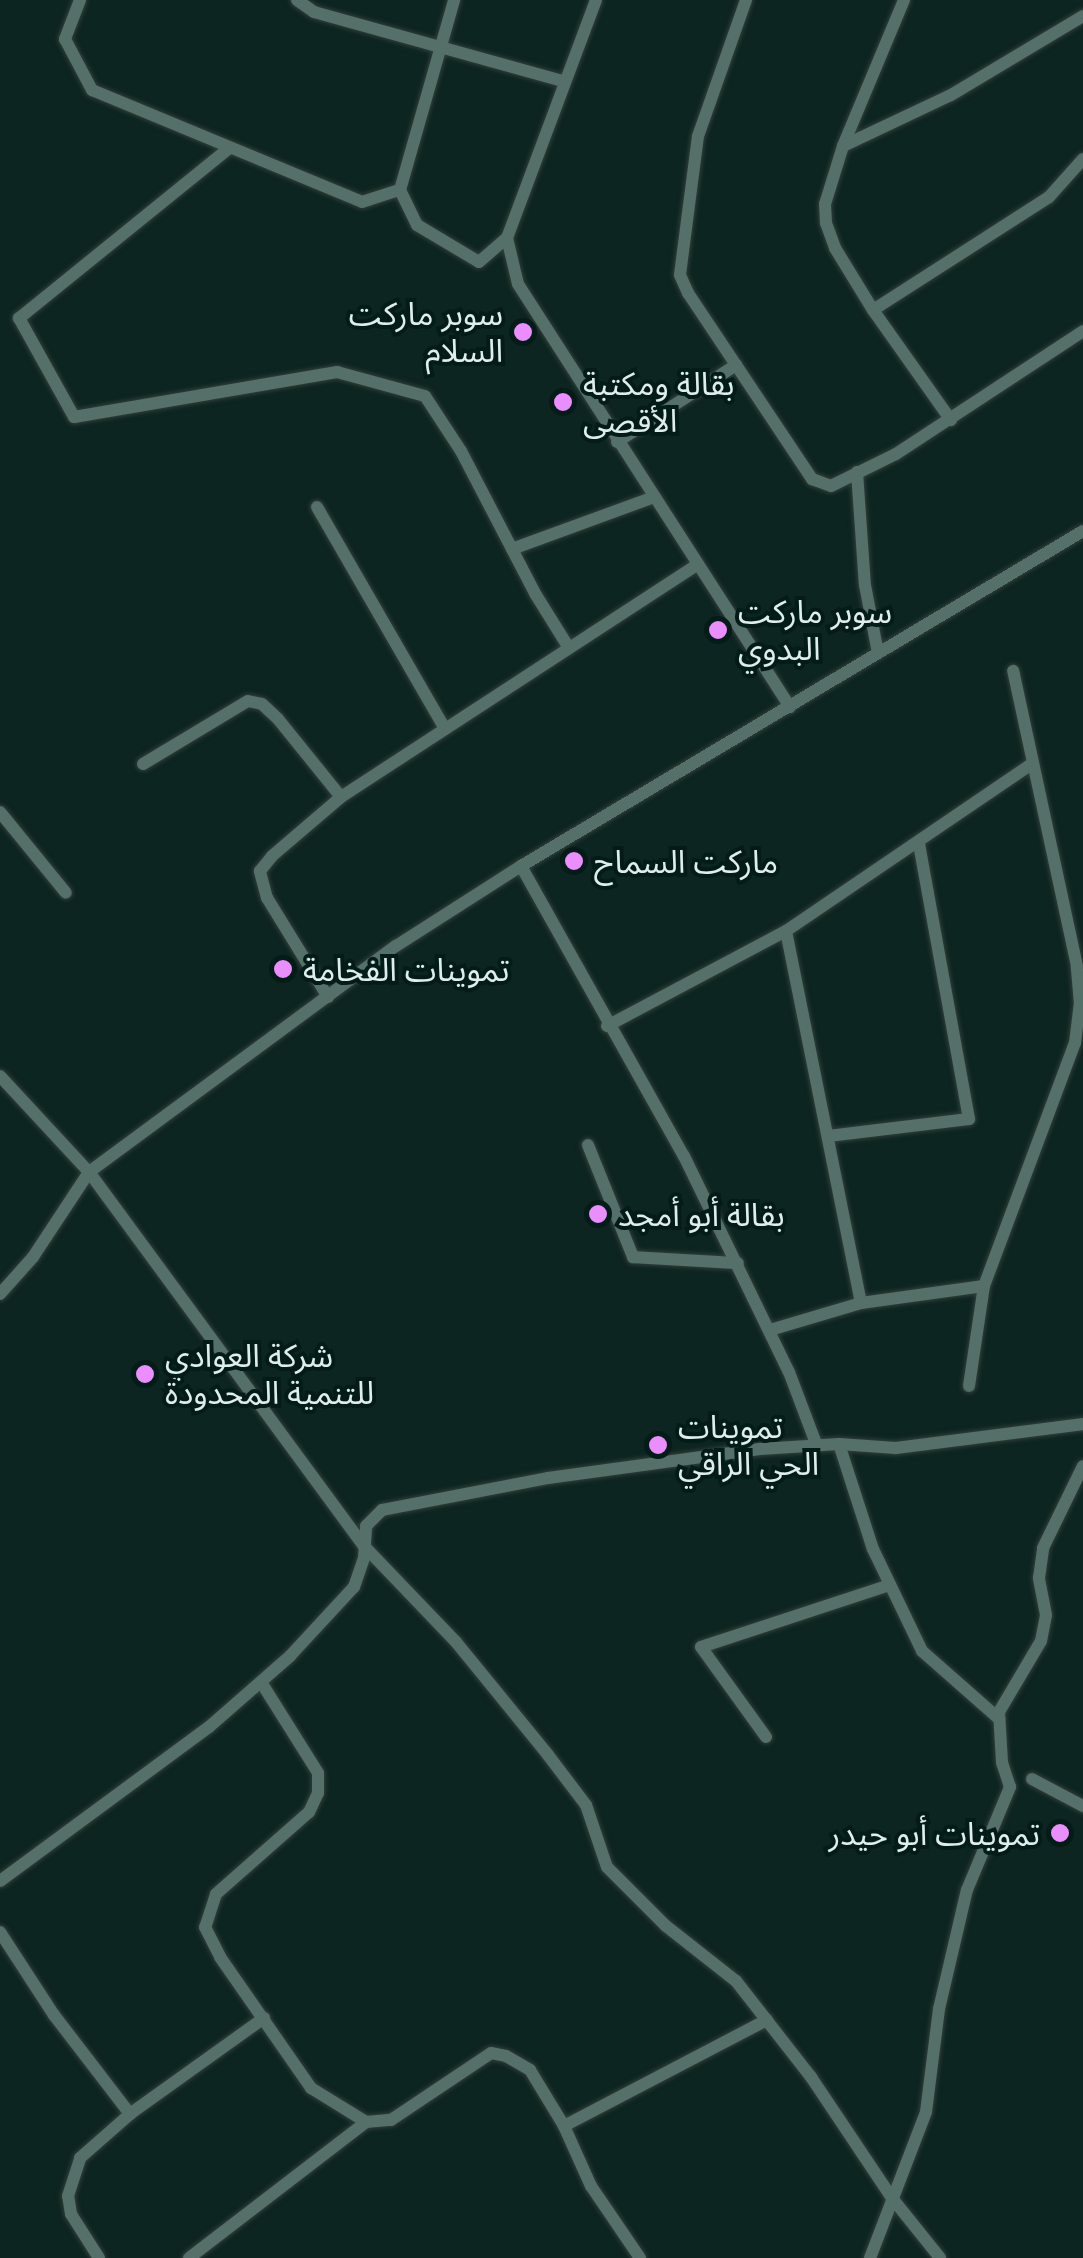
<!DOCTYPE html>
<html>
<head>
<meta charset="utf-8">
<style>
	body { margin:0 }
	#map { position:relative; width:1083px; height:2258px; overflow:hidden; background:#0d2520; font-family:"Golos Text","Noto Sans Arabic",sans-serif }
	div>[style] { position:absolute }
	.roads { filter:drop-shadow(0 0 2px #313f3b) drop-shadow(0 0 2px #313f3b) }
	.minor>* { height:12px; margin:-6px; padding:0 6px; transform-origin:6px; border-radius:6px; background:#556f69 }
	.dots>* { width:28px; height:28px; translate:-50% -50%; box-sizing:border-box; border:5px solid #041c17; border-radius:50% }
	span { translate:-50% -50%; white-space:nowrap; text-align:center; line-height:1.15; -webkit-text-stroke:8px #041c17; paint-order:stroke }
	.poi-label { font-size:32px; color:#dfeeea }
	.right { translate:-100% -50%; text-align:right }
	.left { translate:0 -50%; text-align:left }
</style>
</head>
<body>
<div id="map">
	<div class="roads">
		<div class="minor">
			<i style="left:80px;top:0;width:42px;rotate:111deg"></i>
			<i style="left:65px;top:39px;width:58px;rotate:62.1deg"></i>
			<i style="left:92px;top:90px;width:292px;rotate:22.5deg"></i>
			<i style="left:362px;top:202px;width:40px;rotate:-18deg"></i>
			<i style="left:400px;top:190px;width:198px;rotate:-74.1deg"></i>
			<i style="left:297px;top:0;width:21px;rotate:35deg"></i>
			<i style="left:314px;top:12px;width:258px;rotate:15.5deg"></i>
			<i style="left:746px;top:0;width:144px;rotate:109.4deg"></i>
			<i style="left:698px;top:136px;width:140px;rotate:97.4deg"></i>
			<i style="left:680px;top:275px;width:20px;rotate:66deg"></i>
			<i style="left:688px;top:293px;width:224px;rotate:56.3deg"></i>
			<i style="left:812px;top:479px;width:20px;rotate:20deg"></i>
			<i style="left:831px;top:486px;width:72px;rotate:-26.2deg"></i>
			<i style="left:896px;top:454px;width:224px;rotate:-33.3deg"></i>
			<i style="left:904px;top:0;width:158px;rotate:112.7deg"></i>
			<i style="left:843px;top:146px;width:61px;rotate:107.2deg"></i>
			<i style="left:825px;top:204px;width:19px;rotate:87deg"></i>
			<i style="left:826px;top:223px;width:27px;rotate:70deg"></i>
			<i style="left:835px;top:248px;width:73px;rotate:58.5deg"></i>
			<i style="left:873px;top:310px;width:135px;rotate:54.7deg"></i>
			<i style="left:843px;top:146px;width:119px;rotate:-25.3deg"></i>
			<i style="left:951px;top:95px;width:154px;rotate:-30.9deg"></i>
			<i style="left:228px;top:149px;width:269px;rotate:141deg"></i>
			<i style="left:19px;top:318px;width:113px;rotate:60.9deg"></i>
			<i style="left:74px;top:417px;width:267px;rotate:-9.7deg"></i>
			<i style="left:337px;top:372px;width:91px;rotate:15.3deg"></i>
			<i style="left:425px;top:396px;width:66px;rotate:56.8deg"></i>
			<i style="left:461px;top:451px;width:162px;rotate:62.5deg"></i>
			<i style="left:536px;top:595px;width:62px;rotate:58.1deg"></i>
			<i style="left:400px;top:190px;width:39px;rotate:64deg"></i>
			<i style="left:417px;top:225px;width:72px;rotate:30.8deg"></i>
			<i style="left:479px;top:262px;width:37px;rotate:-41deg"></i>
			<i style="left:507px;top:238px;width:254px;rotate:-69.5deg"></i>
			<i style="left:507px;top:238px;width:47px;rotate:76.6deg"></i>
			<i style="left:518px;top:284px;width:503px;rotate:57.26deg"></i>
			<i style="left:873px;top:310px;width:209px;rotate:-32.7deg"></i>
			<i style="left:1049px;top:197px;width:51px;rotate:-48.2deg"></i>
			<i style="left:617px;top:442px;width:142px;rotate:-32.9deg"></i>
			<i style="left:857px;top:472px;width:113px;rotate:86deg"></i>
			<i style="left:865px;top:585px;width:69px;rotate:79.2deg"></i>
			<i style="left:317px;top:507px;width:256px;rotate:60deg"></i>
			<i style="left:512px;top:549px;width:151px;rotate:-20.1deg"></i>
			<i style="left:143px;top:764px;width:122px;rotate:-31deg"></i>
			<i style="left:248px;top:701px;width:14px;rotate:12deg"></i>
			<i style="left:262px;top:704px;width:22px;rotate:43deg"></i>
			<i style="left:278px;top:719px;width:100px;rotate:51.1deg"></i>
			<i style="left:0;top:812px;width:104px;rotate:50.8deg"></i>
			<i style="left:521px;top:866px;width:333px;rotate:60.7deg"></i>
			<i style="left:684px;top:1156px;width:240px;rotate:64.1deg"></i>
			<i style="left:789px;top:1372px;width:79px;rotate:69.3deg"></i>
			<i style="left:328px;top:997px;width:116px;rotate:-121.6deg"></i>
			<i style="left:267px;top:898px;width:28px;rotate:-105deg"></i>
			<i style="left:260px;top:871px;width:19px;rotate:-51deg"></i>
			<i style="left:272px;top:856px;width:91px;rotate:-40.5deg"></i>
			<i style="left:341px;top:797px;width:426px;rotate:-33.1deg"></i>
			<i style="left:607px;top:1026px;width:203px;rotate:-28deg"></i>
			<i style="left:786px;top:931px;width:295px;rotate:-34.2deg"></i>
			<i style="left:0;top:1076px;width:131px;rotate:47.2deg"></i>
			<i style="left:89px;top:1172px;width:464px;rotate:53.7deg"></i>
			<i style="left:364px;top:1546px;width:133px;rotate:46.2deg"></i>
			<i style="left:456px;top:1642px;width:146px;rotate:50.8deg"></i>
			<i style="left:548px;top:1755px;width:63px;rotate:52.8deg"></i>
			<i style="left:586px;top:1805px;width:65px;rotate:71.3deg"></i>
			<i style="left:607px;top:1867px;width:83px;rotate:45deg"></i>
			<i style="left:666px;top:1926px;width:89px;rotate:38.2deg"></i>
			<i style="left:736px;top:1981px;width:122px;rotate:52deg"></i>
			<i style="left:811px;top:2077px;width:146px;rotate:56.2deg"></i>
			<i style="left:892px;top:2198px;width:77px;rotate:51.3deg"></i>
			<i style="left:828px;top:1136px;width:142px;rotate:-6.9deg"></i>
			<i style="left:969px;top:1119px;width:280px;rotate:-100.3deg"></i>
			<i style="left:588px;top:1145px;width:121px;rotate:68.1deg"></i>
			<i style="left:633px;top:1257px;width:105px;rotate:3.3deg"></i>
			<i style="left:0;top:1294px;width:50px;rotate:-48.3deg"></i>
			<i style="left:33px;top:1257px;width:102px;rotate:-56.6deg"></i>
			<i style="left:89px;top:1172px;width:381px;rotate:-36.4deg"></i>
			<i style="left:396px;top:946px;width:148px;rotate:-32.6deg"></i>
			<i style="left:521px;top:866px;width:654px;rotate:-30.8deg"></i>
			<i style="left:861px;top:1303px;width:124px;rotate:-7.9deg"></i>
			<i style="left:984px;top:1286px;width:259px;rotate:-69.5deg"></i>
			<i style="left:1075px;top:1043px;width:39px;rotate:-83deg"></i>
			<i style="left:1080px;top:1004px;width:38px;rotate:-95deg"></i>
			<i style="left:1077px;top:966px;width:302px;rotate:-102.2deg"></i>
			<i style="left:770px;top:1330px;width:95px;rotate:-16.5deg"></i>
			<i style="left:861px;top:1303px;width:379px;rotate:-101.4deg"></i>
			<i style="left:969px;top:1386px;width:101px;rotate:-81.5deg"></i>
			<i style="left:839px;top:1444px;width:110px;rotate:72.1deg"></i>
			<i style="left:873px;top:1549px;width:113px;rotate:64.3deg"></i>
			<i style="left:922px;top:1651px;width:103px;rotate:41.4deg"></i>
			<i style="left:261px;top:1682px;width:107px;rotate:57.9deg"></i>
			<i style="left:318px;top:1773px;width:20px;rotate:90deg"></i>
			<i style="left:318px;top:1793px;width:21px;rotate:115deg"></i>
			<i style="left:309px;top:1812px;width:124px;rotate:138.6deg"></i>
			<i style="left:216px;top:1894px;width:35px;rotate:108deg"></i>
			<i style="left:205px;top:1927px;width:34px;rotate:63deg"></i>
			<i style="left:220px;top:1957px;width:160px;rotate:55.2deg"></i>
			<i style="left:311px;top:2088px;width:65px;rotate:31.7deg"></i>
			<i style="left:366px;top:2122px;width:25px;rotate:-5deg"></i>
			<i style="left:391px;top:2120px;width:120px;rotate:-33.8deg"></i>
			<i style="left:491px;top:2053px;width:15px;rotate:11deg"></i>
			<i style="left:506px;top:2056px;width:28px;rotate:30deg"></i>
			<i style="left:530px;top:2070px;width:66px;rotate:58.7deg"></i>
			<i style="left:564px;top:2126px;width:66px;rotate:65.8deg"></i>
			<i style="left:591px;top:2186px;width:87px;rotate:55.8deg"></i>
			<i style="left:766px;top:1737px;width:111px;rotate:-125.8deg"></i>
			<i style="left:701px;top:1647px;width:199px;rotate:-18.2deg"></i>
			<i style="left:1032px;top:1779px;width:58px;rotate:27.9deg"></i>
			<i style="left:0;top:1881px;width:260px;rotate:-36.4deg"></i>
			<i style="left:209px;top:1727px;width:108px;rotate:-41.2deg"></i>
			<i style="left:290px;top:1656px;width:94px;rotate:-47.2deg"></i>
			<i style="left:354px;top:1587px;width:31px;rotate:-71deg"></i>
			<i style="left:364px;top:1558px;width:32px;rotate:-86deg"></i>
			<i style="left:366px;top:1526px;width:23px;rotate:-45deg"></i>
			<i style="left:382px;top:1510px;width:169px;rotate:-10.9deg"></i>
			<i style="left:548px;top:1478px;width:214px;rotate:-7.8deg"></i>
			<i style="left:760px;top:1449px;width:79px;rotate:-3.6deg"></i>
			<i style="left:839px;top:1444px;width:57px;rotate:4deg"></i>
			<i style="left:896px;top:1448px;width:189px;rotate:-7.3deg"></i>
			<i style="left:0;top:1932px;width:99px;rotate:57deg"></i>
			<i style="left:54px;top:2015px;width:125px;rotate:52.5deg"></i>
			<i style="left:564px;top:2126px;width:229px;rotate:-27.6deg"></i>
			<i style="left:99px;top:2258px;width:52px;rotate:-122.5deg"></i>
			<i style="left:71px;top:2214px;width:18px;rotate:-99deg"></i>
			<i style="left:68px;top:2196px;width:40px;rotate:-72deg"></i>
			<i style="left:80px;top:2158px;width:67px;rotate:-41.3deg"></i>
			<i style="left:130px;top:2114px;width:165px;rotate:-35.6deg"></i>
			<i style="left:189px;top:2258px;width:223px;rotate:-37.5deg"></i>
			<i style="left:870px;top:2258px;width:156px;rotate:-69deg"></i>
			<i style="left:926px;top:2112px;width:104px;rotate:-82.8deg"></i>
			<i style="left:939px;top:2009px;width:122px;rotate:-76.8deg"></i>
			<i style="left:967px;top:1890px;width:112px;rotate:-67.3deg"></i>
			<i style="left:1010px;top:1787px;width:26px;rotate:-108deg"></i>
			<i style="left:1002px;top:1762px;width:50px;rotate:-93.4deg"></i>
			<i style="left:999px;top:1712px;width:82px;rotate:-59.4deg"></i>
			<i style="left:1041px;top:1641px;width:26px;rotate:-79deg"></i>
			<i style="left:1046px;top:1615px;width:38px;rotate:-101deg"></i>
			<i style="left:1039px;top:1578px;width:30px;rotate:-82deg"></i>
			<i style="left:1043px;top:1548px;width:91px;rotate:-64deg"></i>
		</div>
	</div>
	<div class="dots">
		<i style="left:523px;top:332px;background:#ea8dfd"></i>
		<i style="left:563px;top:402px;background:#ea8dfd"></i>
		<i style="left:718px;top:630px;background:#ea8dfd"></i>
		<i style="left:574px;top:861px;background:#ea8dfd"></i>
		<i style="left:283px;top:969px;background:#ea8dfd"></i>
		<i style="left:598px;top:1214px;background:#ea8dfd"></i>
		<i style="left:145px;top:1374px;background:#ea8dfd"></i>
		<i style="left:658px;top:1445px;background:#ea8dfd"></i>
		<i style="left:1060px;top:1833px;background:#ea8dfd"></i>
	</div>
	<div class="poi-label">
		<span class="right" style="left:503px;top:332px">سوبر ماركت<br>السلام</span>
		<span class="left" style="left:583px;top:402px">بقالة ومكتبة<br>الأقصى</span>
		<span class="left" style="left:738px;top:630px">سوبر ماركت<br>البدوي</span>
		<span class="left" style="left:594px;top:861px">ماركت السماح</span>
		<span class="left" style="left:303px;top:969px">تموينات الفخامة</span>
		<span class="left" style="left:618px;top:1214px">بقالة أبو أمجد</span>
		<span class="left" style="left:165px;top:1374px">شركة العوادي<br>للتنمية المحدودة</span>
		<span class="left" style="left:678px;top:1445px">تموينات<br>الحي الراقي</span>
		<span class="right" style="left:1040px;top:1833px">تموينات أبو حيدر</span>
	</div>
</div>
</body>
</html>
